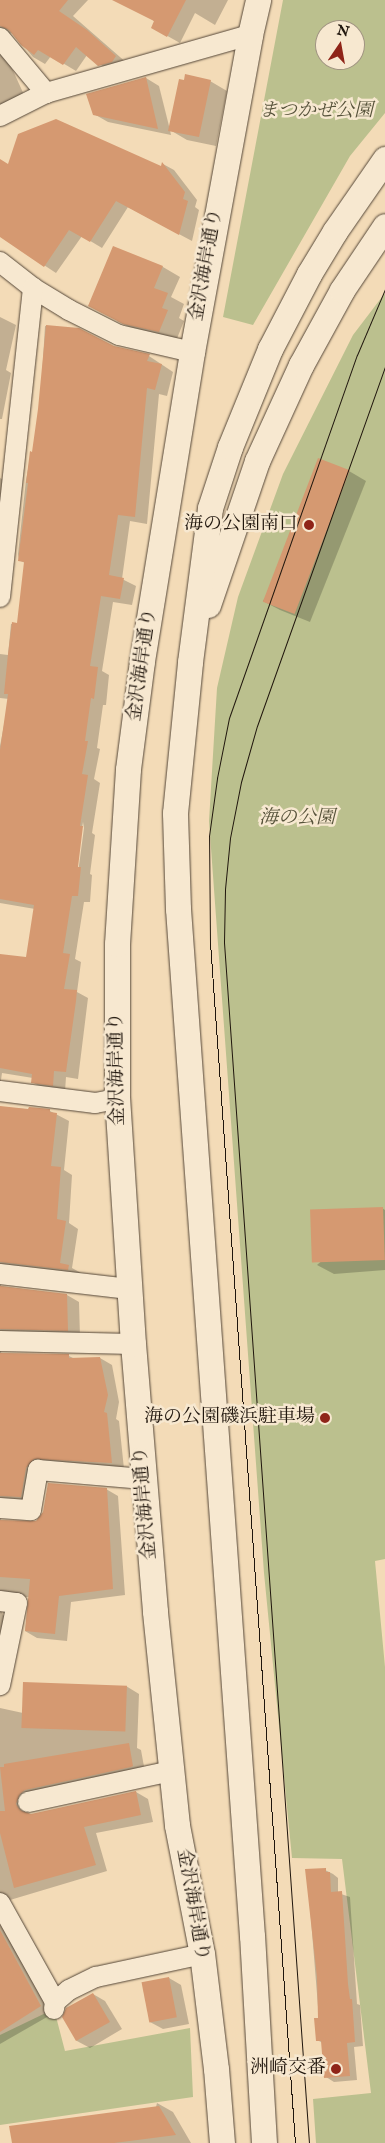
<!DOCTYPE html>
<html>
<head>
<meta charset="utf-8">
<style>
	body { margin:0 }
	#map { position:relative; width:385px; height:2143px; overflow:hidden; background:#f3dbb7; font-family:"IM FELL English","Noto Serif JP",serif }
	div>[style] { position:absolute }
	.green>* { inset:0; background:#bbc08e }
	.shadow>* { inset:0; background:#0003 }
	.building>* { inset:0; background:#d59971; transform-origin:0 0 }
	.roads { filter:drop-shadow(0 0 1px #554738) drop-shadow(0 0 1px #554738) }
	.minor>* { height:20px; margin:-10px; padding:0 10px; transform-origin:10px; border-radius:10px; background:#f7e8d0 }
	.tertiary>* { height:25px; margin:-12.5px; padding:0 12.5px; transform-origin:12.5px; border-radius:12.5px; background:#f7e8d0 }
	.tram>* { height:1px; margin:-0.5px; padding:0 0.5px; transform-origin:0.5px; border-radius:0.5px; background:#20160d }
	.dots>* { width:14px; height:14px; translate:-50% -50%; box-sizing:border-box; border:2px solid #f7e8d0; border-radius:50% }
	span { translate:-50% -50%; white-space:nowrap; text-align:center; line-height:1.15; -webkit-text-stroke:5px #f7e8d0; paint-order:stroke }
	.park-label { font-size:19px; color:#56523a; font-style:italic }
	.street-label { font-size:19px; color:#20160d }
	.poi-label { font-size:19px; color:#20160d }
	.right { translate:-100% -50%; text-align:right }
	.north { position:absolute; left:315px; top:20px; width:50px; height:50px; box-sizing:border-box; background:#f7e8d0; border:1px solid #a19482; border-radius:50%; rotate:12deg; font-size:14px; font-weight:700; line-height:20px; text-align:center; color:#20160d }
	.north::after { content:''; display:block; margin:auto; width:18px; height:22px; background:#8f2418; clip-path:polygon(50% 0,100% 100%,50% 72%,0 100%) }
</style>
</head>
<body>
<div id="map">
	<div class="green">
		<i style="clip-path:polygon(evenodd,283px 0,385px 0,385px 113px,350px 156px,253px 325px,223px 317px,283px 0,325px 30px,355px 30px,355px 60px,325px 60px,325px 30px)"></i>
		<i style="clip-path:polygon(385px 293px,385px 1559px,375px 1561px,385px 1667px,385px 2143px,316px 2143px,313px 2099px,371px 2093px,342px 1859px,292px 1858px,264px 1573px,209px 821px,217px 688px,238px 597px,283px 474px,353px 335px)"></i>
		<i style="clip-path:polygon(54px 2009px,65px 2051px,190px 2028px,193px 2097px,0 2125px,0 2035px)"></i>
	</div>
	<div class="shadow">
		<i style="clip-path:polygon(0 0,88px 0,73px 16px,128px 64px,111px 72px,87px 55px,76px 71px,51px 56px,45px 64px,33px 57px,13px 33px,8px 34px,0 29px)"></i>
		<i style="clip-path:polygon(137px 0,228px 0,215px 25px,195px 13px,180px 43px,164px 34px)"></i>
		<i style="clip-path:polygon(0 42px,25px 97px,0 107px)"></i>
		<i style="clip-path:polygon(146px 78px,159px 86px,170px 130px,210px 81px,227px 91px,216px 146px,187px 140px,170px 130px,171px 135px,108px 122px,94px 114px)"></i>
		<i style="clip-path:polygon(0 160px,21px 173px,162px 168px,163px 164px,174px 170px,197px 200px,195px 207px,199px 210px,192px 241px,128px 207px,102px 248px,82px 236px,56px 273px,0 236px)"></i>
		<i style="clip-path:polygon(113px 247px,163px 267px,180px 277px,171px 297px,184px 304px,179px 318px,184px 321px,176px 341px,141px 333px,117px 321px)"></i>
		<i style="clip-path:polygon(0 317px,16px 325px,6px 370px,11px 373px,2px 419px,0 419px)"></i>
		<i style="clip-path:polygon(evenodd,45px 326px,77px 330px,116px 348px,149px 356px,173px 372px,167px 396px,159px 394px,147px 524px,130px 521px,122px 579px,136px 586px,132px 605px,113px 602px,102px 671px,109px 675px,106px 705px,103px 705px,97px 748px,100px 749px,94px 779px,100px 783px,92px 833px,95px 835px,90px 874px,92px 875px,90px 902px,84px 902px,75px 959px,81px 962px,77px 992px,88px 998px,78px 1079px,66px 1077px,65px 1092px,45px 1089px,32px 1082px,33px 1078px,2px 1073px,0 1087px,0 955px,27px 959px,35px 909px,0 903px,0 746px,9px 699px,0 698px,0 654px,8px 655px,11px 624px,18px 624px,25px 563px,19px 560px,18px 554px,26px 480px,31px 453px,33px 453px,40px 409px,45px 326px,83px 822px,84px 828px,78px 873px,75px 873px,83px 822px)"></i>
		<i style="clip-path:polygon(349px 471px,366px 481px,310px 622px,280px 610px,263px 601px)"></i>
		<i style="clip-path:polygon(0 478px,13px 485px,0 558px)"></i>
		<i style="clip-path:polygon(0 1107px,50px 1111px,69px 1121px,64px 1170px,72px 1175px,69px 1223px,78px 1229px,72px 1268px,81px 1273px,80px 1276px,3px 1273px,1px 1286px,67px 1295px,79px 1302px,80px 1337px,2px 1342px,1px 1354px,69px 1356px,75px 1359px,100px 1358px,112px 1365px,119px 1402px,116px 1419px,119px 1421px,124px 1469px,46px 1465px,33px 1504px,2px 1509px,1px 1521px,36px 1522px,106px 1489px,118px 1496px,125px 1595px,71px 1602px,67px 1641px,37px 1638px,25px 1631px,29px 1597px,7px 1597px,0 1607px)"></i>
		<i style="clip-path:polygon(382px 1208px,385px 1210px,385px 1270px,334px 1274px,317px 1265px)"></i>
		<i style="clip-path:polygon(0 1608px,3px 1615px,14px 1622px,0 1642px)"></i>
		<i style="clip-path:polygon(126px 1686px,139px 1694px,137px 1748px,141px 1750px,145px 1772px,32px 1800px,28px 1812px,30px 1815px,136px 1792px,148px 1799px,153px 1822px,96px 1833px,107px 1871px,0 1903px,0 1708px,23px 1713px)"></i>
		<i style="clip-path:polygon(307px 1870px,325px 1870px,333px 1874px,338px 1878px,338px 1893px,350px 1897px,356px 1989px,357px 2004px,360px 2005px,363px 2046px,354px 2047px,357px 2080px,334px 2082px,326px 2077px,323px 2043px,317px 2040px,319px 2019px)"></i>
		<i style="clip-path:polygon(0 1916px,54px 2013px,0 2044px)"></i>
		<i style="clip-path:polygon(169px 1978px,181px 1985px,189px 2024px,163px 2029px,150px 2022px)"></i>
		<i style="clip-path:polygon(93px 1994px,105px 2001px,122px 2029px,90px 2048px,77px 2041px,63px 2017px)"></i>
		<i style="clip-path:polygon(157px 2103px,173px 2112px,191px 2143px,13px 2143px,156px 2107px)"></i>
	</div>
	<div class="building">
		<i style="clip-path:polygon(0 0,68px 0,59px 11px,87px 30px,116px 56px,112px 62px,98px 66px,76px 47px,63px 65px,38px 50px,34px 55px,21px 45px,9px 30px,0 26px)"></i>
		<i style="clip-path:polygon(112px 0,186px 0,167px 37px,151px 28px,154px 21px)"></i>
		<i style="clip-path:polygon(185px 74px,211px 80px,199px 137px,168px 131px,179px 79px,184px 80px)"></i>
		<i style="clip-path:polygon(146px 77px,158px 129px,93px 115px,86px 94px)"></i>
		<i style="clip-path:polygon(56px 119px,161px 166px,162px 162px,185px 192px,183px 199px,188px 201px,179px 235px,116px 201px,90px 242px,69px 230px,44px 267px,0 237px,0 159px,8px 164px,18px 134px)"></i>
		<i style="clip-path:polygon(113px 246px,163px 266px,154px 288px,168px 293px,162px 308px,168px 310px,159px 332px,123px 324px,88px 306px)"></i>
		<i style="clip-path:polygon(46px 325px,79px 328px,114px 346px,150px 354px,147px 361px,162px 364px,155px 390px,147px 388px,135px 517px,118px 515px,109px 575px,124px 578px,120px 599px,101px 596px,90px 666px,98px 667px,94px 699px,91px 698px,85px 741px,88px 741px,82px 774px,88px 775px,80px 826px,83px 826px,78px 867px,81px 867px,78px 896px,72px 896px,63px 953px,70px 954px,64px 989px,77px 990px,76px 1001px,66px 1072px,54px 1071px,53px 1086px,31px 1083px,32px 1074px,0 1068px,0 954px,26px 957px,34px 905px,0 899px,0 750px,8px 694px,4px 694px,8px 654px,12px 622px,17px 623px,24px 562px,18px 561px,28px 483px,26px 483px,30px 451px,32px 452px,38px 409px)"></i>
		<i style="left:318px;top:458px;width:34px;height:154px;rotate:21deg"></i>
		<i style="clip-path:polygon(0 1106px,28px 1109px,29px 1107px,50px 1109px,50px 1112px,57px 1113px,51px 1166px,61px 1167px,57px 1219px,66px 1221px,60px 1263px,69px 1265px,68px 1270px,0 1262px)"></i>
		<i style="left:383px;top:1207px;width:53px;height:73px;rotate:88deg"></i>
		<i style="clip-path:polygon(0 1286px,67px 1294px,68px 1331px,0 1329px)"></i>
		<i style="clip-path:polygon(0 1353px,69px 1354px,69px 1358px,100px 1357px,108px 1395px,104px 1412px,107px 1413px,112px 1463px,34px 1459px,26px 1468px,21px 1497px,0 1496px)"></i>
		<i style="clip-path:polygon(48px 1483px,107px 1488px,113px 1589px,59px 1596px,55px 1634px,25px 1631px,30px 1579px,0 1577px,0 1520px,36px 1521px,43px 1512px)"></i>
		<i style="left:23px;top:1682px;width:104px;height:46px;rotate:2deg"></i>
		<i style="clip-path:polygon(129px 1743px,133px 1766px,131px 1767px,25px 1790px,20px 1794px,16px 1804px,20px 1810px,31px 1814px,136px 1791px,141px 1815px,84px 1827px,96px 1865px,14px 1888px,0 1833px,0 1811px,5px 1811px,0 1767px,4px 1767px,4px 1764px)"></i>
		<i style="clip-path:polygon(326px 1868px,326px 1872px,330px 1872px,331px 1892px,342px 1891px,348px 1984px,350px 1999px,352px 1999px,355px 2042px,347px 2043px,350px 2076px,324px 2078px,321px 2041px,316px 2041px,314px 2018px,318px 2018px,317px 1977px,305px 1869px)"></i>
		<i style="clip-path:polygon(0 1930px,41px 2006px,0 2032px)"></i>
		<i style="left:169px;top:1977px;width:41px;height:28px;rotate:79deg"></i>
		<i style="clip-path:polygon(93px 1993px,110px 2022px,76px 2041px,62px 2017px,66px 2008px)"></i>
		<i style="clip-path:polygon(159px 2106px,176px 2135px,114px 2143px,12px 2143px,9px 2126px)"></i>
	</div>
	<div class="roads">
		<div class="minor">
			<i style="left:0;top:38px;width:72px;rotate:50.1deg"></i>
			<i style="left:0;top:116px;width:51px;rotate:-26.6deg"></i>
			<i style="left:46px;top:93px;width:212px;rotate:-15.9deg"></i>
			<i style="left:0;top:262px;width:42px;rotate:38.2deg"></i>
			<i style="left:33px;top:288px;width:42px;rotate:31.4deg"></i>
			<i style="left:69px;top:310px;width:56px;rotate:26.6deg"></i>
			<i style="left:119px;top:335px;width:75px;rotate:13.1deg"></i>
			<i style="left:0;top:597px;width:311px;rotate:-83.9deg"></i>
			<i style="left:0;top:1091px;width:96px;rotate:7.2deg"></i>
			<i style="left:95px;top:1103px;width:22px;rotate:-10deg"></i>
			<i style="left:0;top:1274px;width:130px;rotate:6.6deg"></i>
			<i style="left:0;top:1341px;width:133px;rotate:1.3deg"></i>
			<i style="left:0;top:1508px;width:31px;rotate:4deg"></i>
			<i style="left:31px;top:1510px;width:41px;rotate:-80.1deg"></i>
			<i style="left:38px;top:1470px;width:106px;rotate:4.9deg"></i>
			<i style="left:0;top:1601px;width:17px;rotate:7deg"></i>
			<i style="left:17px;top:1603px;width:84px;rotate:101.7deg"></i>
			<i style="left:28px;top:1802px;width:146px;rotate:-12.2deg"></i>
			<i style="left:0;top:1903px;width:113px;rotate:60.9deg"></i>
			<i style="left:55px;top:2002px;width:7px;rotate:98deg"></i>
			<i style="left:55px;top:2002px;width:18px;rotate:-41deg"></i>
			<i style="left:69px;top:1990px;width:30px;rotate:-26deg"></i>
			<i style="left:96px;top:1977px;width:108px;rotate:-12.2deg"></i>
		</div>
		<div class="tertiary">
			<i style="left:208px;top:605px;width:152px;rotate:-71.2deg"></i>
			<i style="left:257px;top:461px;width:106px;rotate:-65.4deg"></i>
			<i style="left:301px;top:365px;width:85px;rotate:-61.3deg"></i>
			<i style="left:342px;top:290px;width:77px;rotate:-56.1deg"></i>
			<i style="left:222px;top:2143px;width:74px;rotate:-94.6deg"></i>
			<i style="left:216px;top:2069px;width:116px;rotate:-96.9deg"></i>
			<i style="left:202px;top:1954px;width:131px;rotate:-101deg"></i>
			<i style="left:177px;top:1825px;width:215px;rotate:-95.9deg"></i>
			<i style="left:155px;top:1611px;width:268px;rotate:-94.7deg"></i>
			<i style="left:133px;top:1344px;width:246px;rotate:-93.7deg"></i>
			<i style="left:117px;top:1099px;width:155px;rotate:-90deg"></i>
			<i style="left:117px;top:944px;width:175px;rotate:-86.4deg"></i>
			<i style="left:128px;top:769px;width:109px;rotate:-82.6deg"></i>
			<i style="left:142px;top:661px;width:313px;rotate:-80.8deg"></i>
			<i style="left:192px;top:352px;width:322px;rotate:-79.6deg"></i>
			<i style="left:250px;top:35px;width:36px;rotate:-77deg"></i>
			<i style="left:264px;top:2143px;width:207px;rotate:-93.3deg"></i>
			<i style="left:252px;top:1936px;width:1030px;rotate:-94.12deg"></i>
			<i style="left:178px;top:909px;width:96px;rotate:-91.8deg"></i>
			<i style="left:175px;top:813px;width:152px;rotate:-84.3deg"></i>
			<i style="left:190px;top:662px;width:155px;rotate:-82.6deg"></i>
			<i style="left:210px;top:508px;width:64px;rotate:-71.8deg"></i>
			<i style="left:230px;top:447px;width:106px;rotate:-67.8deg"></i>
			<i style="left:270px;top:349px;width:85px;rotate:-62.5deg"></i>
			<i style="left:309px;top:274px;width:50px;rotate:-58.8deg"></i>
			<i style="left:335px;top:231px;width:88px;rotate:-55.2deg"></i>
		</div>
	</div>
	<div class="tram">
		<i style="left:295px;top:2143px;width:1203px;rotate:-94.05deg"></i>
		<i style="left:210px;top:943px;width:107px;rotate:-90.5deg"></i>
		<i style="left:209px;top:836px;width:59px;rotate:-82.1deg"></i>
		<i style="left:217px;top:778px;width:61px;rotate:-78.7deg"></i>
		<i style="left:229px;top:718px;width:385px;rotate:-70.6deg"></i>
		<i style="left:357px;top:355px;width:72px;rotate:-67deg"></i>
		<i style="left:309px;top:2143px;width:1204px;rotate:-94.05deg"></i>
		<i style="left:224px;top:942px;width:53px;rotate:-88.9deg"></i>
		<i style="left:225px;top:889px;width:51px;rotate:-84.4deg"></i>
		<i style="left:230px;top:838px;width:57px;rotate:-78.9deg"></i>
		<i style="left:241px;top:782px;width:58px;rotate:-74.1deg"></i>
		<i style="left:257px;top:726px;width:381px;rotate:-70.4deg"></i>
	</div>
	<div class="dots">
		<i style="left:309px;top:525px;background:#8f2418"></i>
		<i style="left:325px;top:1418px;background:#8f2418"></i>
		<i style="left:336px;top:2069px;background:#8f2418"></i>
	</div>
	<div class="park-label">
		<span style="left:316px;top:112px">まつかぜ公園</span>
		<span style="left:297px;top:819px">海の公園</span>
	</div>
	<div class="street-label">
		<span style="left:207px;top:265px;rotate:-80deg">金沢海岸通り</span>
		<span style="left:143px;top:665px;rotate:-82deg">金沢海岸通り</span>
		<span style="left:118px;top:1069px;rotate:-91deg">金沢海岸通り</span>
		<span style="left:146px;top:1503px;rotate:-95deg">金沢海岸通り</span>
		<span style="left:192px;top:1905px;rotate:80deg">金沢海岸通り</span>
	</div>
	<div class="poi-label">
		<span class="right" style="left:298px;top:525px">海の公園南口</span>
		<span class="right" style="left:315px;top:1418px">海の公園磯浜駐車場</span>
		<span class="right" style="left:326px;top:2069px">洲崎交番</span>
	</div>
	<div class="north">N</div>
</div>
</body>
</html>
